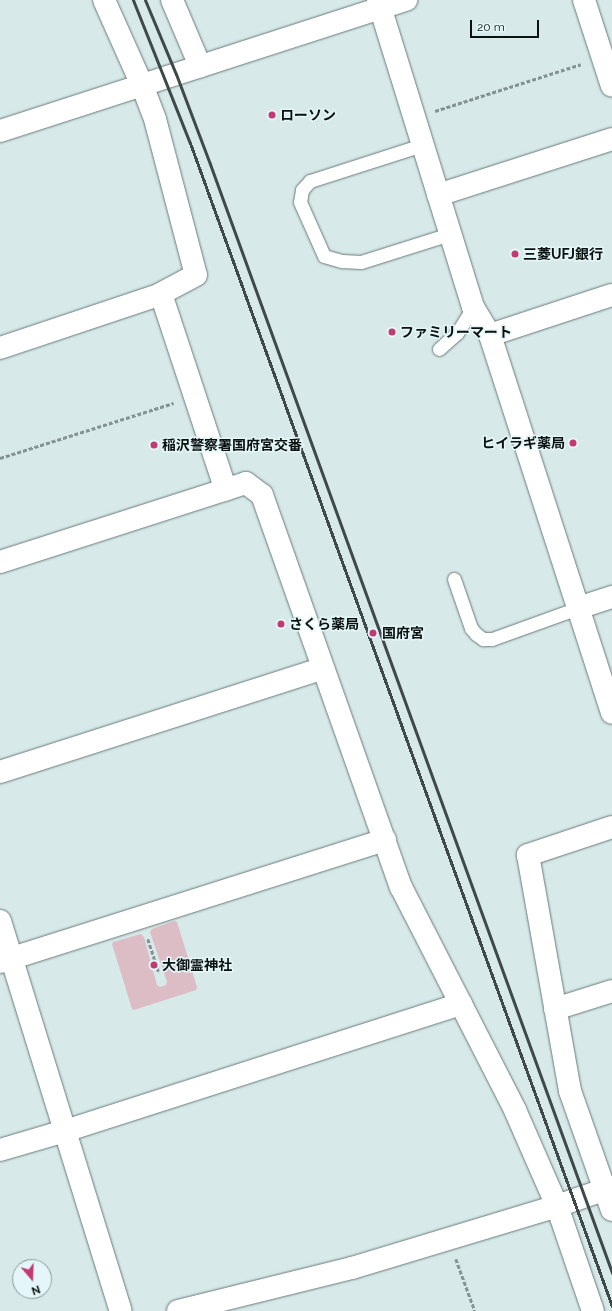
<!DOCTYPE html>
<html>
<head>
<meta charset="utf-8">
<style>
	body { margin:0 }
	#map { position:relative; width:612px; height:1311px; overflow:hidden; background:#d7e9e9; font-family:Raleway,"Noto Sans JP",sans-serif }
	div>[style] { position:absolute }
	.green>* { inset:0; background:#dcbdc5 }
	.path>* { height:2.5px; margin-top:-1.25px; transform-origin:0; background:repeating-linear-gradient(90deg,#869393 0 4px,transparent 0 6px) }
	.roads { filter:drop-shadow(0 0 1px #6a7a7b) drop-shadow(0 0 1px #6a7a7b) }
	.lane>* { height:13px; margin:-6.5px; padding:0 6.5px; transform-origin:6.5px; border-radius:6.5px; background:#fff }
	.street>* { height:22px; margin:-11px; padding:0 11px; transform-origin:11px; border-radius:11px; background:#fff }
	.secondary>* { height:22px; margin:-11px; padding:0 11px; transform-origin:11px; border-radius:11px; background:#fff }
	.rail>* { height:3px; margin:-1.5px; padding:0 1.5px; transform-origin:1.5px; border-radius:1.5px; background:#3f4949 }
	.dots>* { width:11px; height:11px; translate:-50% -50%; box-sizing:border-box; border:2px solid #e4f6f7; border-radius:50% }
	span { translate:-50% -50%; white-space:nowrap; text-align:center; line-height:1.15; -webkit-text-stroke:3px #e4f6f7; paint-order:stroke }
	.poi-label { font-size:14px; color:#0b1111; font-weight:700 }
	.left { translate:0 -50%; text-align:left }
	.right { translate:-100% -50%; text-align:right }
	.north { position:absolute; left:12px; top:1259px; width:40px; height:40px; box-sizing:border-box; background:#e4f6f7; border:1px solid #8d9a9b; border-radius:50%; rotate:161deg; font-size:11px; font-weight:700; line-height:16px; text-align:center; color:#0b1111 }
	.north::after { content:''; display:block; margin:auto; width:14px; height:18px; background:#c33971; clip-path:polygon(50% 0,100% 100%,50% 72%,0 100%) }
	.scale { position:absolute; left:470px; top:20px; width:69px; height:18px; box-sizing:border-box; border:2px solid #0b1111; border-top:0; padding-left:5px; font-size:12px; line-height:14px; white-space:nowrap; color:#0b1111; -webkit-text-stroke:3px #e4f6f7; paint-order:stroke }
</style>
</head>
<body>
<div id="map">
	<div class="green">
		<i style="clip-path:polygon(174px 921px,177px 922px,197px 987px,196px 990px,134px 1010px,132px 1009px,112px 944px,113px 942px,141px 934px,144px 937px,157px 985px,160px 987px,166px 985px,167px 982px,150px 932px,152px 929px)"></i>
	</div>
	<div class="path">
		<i style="left:435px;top:111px;width:153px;rotate:-17.8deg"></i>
		<i style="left:0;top:458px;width:182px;rotate:-17.6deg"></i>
		<i style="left:148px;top:939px;width:36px;rotate:72deg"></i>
		<i style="left:456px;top:1259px;width:55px;rotate:69.9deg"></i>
	</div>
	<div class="roads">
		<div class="lane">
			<i style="left:422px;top:145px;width:118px;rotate:162.2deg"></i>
			<i style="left:310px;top:181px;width:12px;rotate:132deg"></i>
			<i style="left:302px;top:190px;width:12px;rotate:99deg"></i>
			<i style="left:300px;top:202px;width:59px;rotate:66deg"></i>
			<i style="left:324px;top:256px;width:19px;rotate:16deg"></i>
			<i style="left:342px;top:261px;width:19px;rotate:3deg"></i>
			<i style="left:361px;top:262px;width:93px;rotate:-17.5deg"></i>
			<i style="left:439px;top:349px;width:24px;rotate:-42deg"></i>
			<i style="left:457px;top:333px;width:31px;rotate:-58deg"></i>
			<i style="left:454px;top:579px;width:52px;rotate:70.9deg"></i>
			<i style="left:471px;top:628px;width:8px;rotate:50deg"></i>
			<i style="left:476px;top:634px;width:9px;rotate:36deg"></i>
			<i style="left:483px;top:639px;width:9px"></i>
			<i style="left:492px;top:639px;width:91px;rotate:-19.8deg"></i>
		</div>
		<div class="street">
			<i style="left:104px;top:0;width:93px;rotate:65.9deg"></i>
			<i style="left:142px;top:85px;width:36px;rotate:69deg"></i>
			<i style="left:155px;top:119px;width:161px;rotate:75.3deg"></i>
			<i style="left:196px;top:275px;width:40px;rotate:152deg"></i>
			<i style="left:172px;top:0;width:72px;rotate:67deg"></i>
			<i style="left:584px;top:0;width:90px;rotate:72deg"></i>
			<i style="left:438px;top:195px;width:183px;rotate:-17.8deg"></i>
			<i style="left:490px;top:335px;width:128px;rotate:-18.2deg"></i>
			<i style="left:0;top:348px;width:170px;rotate:-18.5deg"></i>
			<i style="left:161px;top:294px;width:206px;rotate:71.7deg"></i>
			<i style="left:0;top:562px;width:258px;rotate:-17.8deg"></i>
			<i style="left:246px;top:483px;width:20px;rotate:37deg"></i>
			<i style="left:262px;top:495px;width:416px;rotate:70.5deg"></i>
			<i style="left:401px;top:887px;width:250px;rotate:62.9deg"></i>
			<i style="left:515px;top:1110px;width:105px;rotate:66.4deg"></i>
			<i style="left:557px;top:1206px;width:111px;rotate:71.1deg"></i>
			<i style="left:578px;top:608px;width:36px;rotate:-18deg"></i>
			<i style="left:0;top:772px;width:339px;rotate:-17.8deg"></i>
			<i style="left:612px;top:827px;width:89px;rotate:161.6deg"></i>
			<i style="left:528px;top:855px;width:240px;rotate:79.9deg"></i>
			<i style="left:570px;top:1091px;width:126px;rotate:70.6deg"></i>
			<i style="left:0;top:921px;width:408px;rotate:72.8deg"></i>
			<i style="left:0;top:962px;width:404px;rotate:-17.6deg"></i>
			<i style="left:555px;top:1009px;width:60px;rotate:-17.5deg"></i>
			<i style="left:0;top:1150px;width:68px;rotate:-16.3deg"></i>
			<i style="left:65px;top:1131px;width:416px;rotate:-17.8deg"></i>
		</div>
		<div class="secondary">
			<i style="left:378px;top:0;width:321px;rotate:72.8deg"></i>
			<i style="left:473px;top:307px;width:33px;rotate:59deg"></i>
			<i style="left:490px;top:335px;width:397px;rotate:72.1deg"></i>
			<i style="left:0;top:131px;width:427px;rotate:-17.9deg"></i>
			<i style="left:178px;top:1311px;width:179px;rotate:-13.9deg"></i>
			<i style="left:352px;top:1268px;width:214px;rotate:-16.8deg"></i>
			<i style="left:557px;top:1206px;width:58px;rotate:-19.1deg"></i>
		</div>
	</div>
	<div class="rail">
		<i style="left:133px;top:0;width:154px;rotate:68.3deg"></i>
		<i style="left:190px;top:143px;width:1237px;rotate:70.06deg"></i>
		<i style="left:145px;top:0;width:80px;rotate:67.3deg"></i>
		<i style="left:176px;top:74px;width:96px;rotate:69.3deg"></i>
		<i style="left:210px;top:164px;width:1180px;rotate:70.07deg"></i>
	</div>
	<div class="dots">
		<i style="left:272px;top:115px;background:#c33971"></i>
		<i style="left:515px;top:254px;background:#c33971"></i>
		<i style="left:392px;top:332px;background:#c33971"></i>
		<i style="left:573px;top:443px;background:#c33971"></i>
		<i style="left:154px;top:445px;background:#c33971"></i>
		<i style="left:281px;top:624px;background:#c33971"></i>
		<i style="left:373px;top:633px;background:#c33971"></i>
		<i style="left:154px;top:965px;background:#c33971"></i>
	</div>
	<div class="poi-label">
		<span class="left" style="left:280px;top:115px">ローソン</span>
		<span class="left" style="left:523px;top:254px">三菱UFJ銀行</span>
		<span class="left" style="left:400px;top:332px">ファミリーマート</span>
		<span class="right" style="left:565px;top:443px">ヒイラギ薬局</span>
		<span class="left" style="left:162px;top:445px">稲沢警察署国府宮交番</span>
		<span class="left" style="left:289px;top:624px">さくら薬局</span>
		<span class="left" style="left:382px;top:633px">国府宮</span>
		<span class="left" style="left:162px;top:965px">大御霊神社</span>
	</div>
	<div class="north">N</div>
	<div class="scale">20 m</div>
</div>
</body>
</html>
